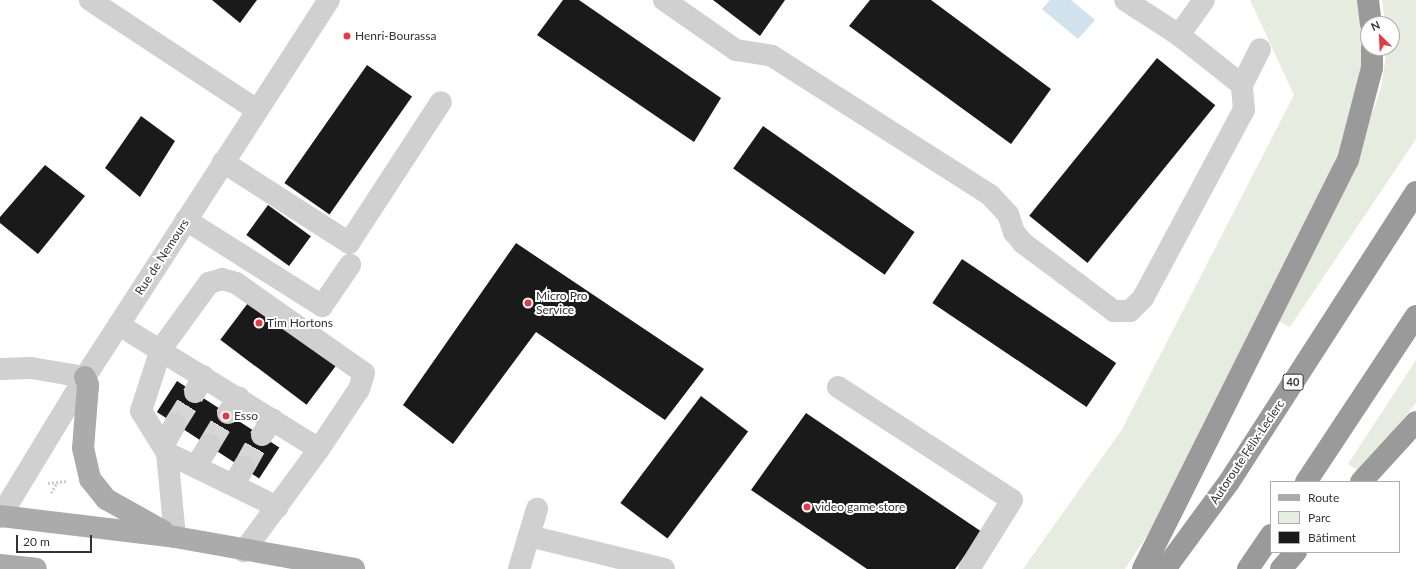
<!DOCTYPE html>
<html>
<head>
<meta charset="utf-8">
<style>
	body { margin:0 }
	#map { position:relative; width:1416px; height:569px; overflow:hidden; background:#fff; font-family:Lato,sans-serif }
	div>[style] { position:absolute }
	.green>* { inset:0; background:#e6ecdf }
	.water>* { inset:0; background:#cfe2ee }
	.building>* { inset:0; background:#1a1a1a; transform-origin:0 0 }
	.minor-tunnel>* { height:22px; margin-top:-11px; transform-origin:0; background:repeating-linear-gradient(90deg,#d6d6d6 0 22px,transparent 0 33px) }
	.path>* { height:2.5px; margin-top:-1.25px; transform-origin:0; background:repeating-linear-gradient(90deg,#cdcdcd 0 2px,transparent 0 4px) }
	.minor>* { height:22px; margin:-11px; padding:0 11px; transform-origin:11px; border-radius:11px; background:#d0d0d0 }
	.major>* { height:22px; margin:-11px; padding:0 11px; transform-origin:11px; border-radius:11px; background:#ababab }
	.highway>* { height:22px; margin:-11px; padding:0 11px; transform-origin:11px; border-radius:11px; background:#9a9a9a }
	.dots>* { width:11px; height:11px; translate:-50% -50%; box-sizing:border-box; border:2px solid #fff; border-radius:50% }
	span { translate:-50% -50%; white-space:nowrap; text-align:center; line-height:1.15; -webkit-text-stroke:4px #fff; paint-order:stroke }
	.shield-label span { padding:1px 3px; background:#fff; border:1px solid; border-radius:3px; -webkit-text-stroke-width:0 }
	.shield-label { font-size:11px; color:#333; font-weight:700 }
	.poi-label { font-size:12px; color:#333 }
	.left { translate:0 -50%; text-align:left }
	.street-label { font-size:12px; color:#333 }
	.legend { position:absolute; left:1270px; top:481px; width:130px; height:72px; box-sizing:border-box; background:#fff; border:1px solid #adadad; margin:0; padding:5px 7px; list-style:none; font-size:12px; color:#333 }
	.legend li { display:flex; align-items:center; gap:8px; height:20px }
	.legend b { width:20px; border:1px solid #adadad }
	.north { position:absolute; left:1360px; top:16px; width:40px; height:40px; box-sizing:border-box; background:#fff; border:1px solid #adadad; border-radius:50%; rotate:336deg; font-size:11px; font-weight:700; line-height:16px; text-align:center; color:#333 }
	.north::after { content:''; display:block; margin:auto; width:14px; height:18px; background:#e63946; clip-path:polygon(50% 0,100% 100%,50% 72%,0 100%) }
	.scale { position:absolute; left:16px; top:535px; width:76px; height:18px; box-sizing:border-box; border:2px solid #333; border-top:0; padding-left:5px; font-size:12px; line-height:14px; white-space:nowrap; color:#333; -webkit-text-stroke:3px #fff; paint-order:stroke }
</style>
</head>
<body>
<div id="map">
	<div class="green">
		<i style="clip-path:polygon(1250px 0,1359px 0,1365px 60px,1353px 117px,1323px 190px,1175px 492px,1125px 569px,1023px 569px,1121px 431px,1294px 95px)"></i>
		<i style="clip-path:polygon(1382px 0,1416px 0,1416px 139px,1290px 327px,1278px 321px,1364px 136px,1381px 88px,1387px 48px,1392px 48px,1392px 24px,1385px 24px)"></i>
		<i style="clip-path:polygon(1416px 360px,1416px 403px,1360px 472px,1348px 464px)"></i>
	</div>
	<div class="water">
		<i style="clip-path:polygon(1050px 0,1071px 0,1095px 20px,1078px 39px,1042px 9px)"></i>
	</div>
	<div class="building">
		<i style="clip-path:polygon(212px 0,257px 0,240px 23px)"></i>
		<i style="clip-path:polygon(563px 0,579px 0,721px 98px,694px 142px,537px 35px)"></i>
		<i style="clip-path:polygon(713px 0,785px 0,760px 36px)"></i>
		<i style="clip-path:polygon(870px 0,931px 0,1051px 89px,1011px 144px,849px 26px)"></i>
		<i style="left:1157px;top:58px;width:75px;height:203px;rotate:39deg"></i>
		<i style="left:367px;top:65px;width:55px;height:144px;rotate:35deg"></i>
		<i style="clip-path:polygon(141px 116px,175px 141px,140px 197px,105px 168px)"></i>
		<i style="left:763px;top:126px;width:185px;height:52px;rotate:35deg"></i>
		<i style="clip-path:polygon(45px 165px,85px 196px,38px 254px,0 223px,0 217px)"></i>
		<i style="left:268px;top:205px;width:53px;height:37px;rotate:36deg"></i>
		<i style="clip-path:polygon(516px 243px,704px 369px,665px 420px,536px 332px,453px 444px,403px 405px)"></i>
		<i style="left:962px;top:259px;width:186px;height:53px;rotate:34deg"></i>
		<i style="left:251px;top:299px;width:108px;height:51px;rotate:37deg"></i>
		<i style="left:177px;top:381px;width:122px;height:37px;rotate:33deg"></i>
		<i style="left:701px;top:396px;width:59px;height:134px;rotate:37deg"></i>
		<i style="clip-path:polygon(806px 413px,982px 532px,955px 569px,867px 569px,751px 490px)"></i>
	</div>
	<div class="minor-tunnel">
		<i style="left:175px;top:424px;width:38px;rotate:-58deg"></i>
		<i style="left:209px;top:445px;width:37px;rotate:-59deg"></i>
		<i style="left:244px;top:467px;width:37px;rotate:-61deg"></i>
	</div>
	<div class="path">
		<i style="left:48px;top:483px;width:19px;rotate:-6deg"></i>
		<i style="left:51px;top:493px;width:13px;rotate:-61deg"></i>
	</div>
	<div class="minor">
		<i style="left:90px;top:0;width:200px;rotate:33.4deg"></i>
		<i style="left:664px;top:0;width:88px;rotate:34.8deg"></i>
		<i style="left:736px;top:50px;width:36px;rotate:9deg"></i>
		<i style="left:772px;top:56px;width:259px;rotate:32.5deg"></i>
		<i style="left:990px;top:195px;width:26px;rotate:47deg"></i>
		<i style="left:1008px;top:214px;width:19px;rotate:72deg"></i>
		<i style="left:1014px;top:232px;width:14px;rotate:51deg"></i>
		<i style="left:1023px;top:243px;width:114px;rotate:36.8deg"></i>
		<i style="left:1114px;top:311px;width:16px"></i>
		<i style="left:1130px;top:311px;width:18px;rotate:-45deg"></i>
		<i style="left:1143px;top:298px;width:213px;rotate:-61.8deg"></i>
		<i style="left:1244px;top:110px;width:25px;rotate:-95deg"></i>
		<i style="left:1242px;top:85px;width:80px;rotate:-141.6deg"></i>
		<i style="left:1179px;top:35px;width:64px;rotate:-147.1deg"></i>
		<i style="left:1179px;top:35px;width:43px;rotate:-54.5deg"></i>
		<i style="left:1242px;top:85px;width:40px;rotate:-63.4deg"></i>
		<i style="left:223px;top:162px;width:150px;rotate:32.7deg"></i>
		<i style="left:349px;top:243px;width:168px;rotate:-56.9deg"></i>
		<i style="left:186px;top:220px;width:161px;rotate:32.3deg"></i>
		<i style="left:322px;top:306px;width:50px;rotate:-55.7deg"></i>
		<i style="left:119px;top:325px;width:235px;rotate:31.8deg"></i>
		<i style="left:319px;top:449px;width:127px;rotate:126.3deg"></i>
		<i style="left:0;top:369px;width:31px;rotate:-2deg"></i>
		<i style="left:31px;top:368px;width:55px;rotate:9.5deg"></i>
		<i style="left:838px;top:387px;width:207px;rotate:33deg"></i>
		<i style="left:1012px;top:500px;width:81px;rotate:121.9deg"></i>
		<i style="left:195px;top:392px;width:18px;rotate:-63deg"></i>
		<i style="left:228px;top:413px;width:19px;rotate:-54deg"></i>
		<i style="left:262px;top:435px;width:19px;rotate:-55deg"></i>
		<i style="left:163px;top:446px;width:25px;rotate:-61deg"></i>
		<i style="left:167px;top:453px;width:49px;rotate:-121.8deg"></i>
		<i style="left:141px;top:411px;width:65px;rotate:-72.1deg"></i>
		<i style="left:161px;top:349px;width:82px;rotate:-54deg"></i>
		<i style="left:209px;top:283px;width:14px;rotate:-17deg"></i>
		<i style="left:222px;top:279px;width:15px;rotate:16deg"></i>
		<i style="left:236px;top:283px;width:156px;rotate:35.1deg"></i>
		<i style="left:364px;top:373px;width:17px;rotate:107deg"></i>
		<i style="left:359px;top:389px;width:72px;rotate:123.7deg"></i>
		<i style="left:196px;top:466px;width:25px;rotate:-58deg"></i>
		<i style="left:234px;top:484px;width:20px;rotate:-60deg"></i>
		<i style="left:0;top:517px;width:164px;rotate:-58.7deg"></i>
		<i style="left:85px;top:377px;width:449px;rotate:-57.1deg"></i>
		<i style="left:529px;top:536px;width:139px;rotate:13.7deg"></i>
		<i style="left:175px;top:537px;width:84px;rotate:-95.4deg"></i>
		<i style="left:167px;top:453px;width:123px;rotate:26.1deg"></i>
		<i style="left:519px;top:569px;width:63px;rotate:-73.3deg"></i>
	</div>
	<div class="major">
		<i style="left:85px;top:377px;width:9px;rotate:69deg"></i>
		<i style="left:88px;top:385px;width:63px;rotate:94.5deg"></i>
		<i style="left:83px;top:448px;width:32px;rotate:77deg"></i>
		<i style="left:90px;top:479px;width:26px;rotate:51deg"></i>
		<i style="left:106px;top:499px;width:65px;rotate:29.3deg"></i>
		<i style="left:0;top:516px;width:176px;rotate:6.8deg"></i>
		<i style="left:175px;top:537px;width:182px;rotate:10.1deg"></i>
		<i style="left:0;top:565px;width:36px;rotate:6deg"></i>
	</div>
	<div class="highway">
		<i style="left:1368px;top:0;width:24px;rotate:83deg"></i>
		<i style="left:1306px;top:482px;width:199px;rotate:-56.5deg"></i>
		<i style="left:1361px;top:482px;width:81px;rotate:-47.5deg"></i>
		<i style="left:1143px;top:569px;width:457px;rotate:-63.4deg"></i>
		<i style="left:1348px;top:160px;width:95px;rotate:-75.4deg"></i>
		<i style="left:1372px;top:68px;width:20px;rotate:-90deg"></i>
		<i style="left:1165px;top:569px;width:108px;rotate:-53.7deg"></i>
		<i style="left:1229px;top:482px;width:345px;rotate:-57.2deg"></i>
		<i style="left:1248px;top:569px;width:41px;rotate:-55.9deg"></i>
		<i style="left:1281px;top:569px;width:23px;rotate:-49deg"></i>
	</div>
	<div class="dots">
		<i style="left:347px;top:36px;background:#e63946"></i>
		<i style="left:528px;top:303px;background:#e63946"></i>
		<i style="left:259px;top:323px;background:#e63946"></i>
		<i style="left:226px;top:416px;background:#e63946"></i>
		<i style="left:807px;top:507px;background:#e63946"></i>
	</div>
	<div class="shield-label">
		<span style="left:1293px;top:382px">40</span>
	</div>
	<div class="poi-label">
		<span class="left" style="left:355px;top:36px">Henri-Bourassa</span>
		<span class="left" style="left:536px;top:303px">Micro Pro<br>Service</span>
		<span class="left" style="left:267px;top:323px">Tim Hortons</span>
		<span class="left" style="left:234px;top:416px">Esso</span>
		<span class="left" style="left:815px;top:507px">video game store</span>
	</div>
	<div class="street-label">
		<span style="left:162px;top:257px;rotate:-57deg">Rue de Nemours</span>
		<span style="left:1247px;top:452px;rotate:-56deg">Autoroute Félix-Leclerc</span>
	</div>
	<ul class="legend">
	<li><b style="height:5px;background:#ababab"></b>Route</li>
	<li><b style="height:11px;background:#e6ecdf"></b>Parc</li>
	<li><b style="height:11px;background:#1a1a1a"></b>Bâtiment</li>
	</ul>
	<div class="north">N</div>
	<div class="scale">20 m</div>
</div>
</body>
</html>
